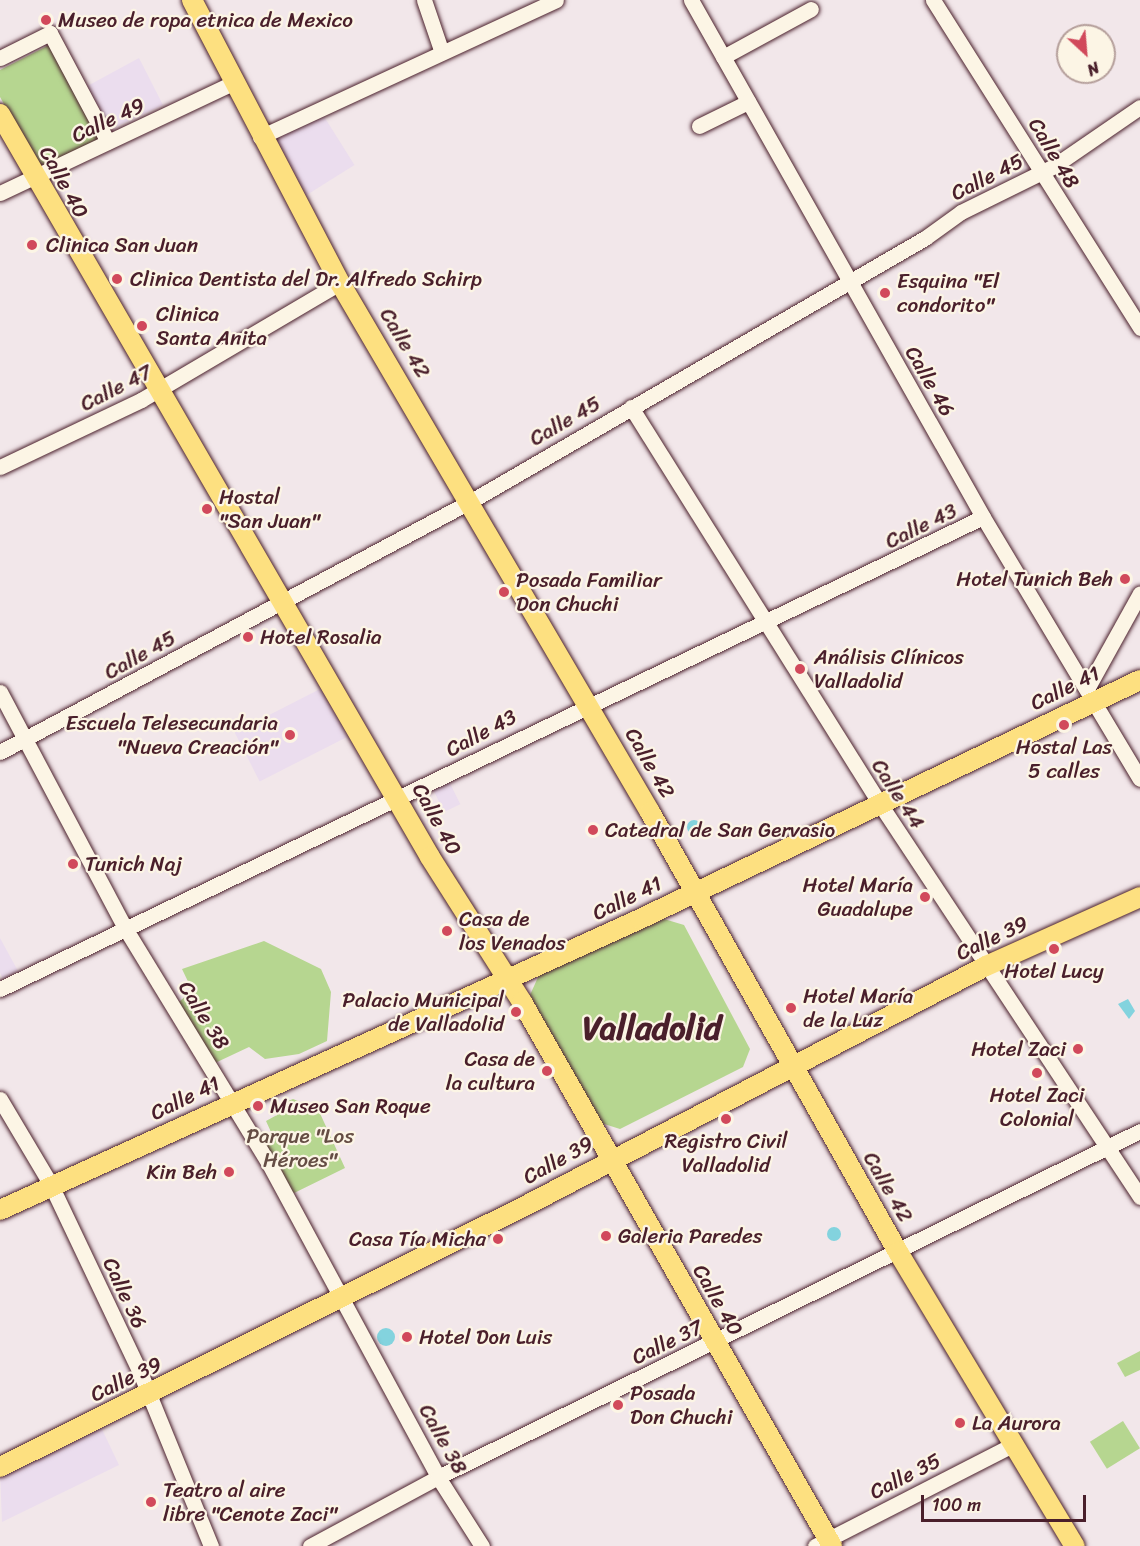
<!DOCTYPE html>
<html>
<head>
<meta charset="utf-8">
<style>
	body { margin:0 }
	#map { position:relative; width:1140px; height:1546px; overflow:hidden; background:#f2e7ea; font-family:Sriracha,sans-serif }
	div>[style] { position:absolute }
	.built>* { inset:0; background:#ebddee; transform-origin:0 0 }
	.green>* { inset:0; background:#b6d690; transform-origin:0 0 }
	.water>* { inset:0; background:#83d3de }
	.round { border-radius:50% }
	.roads { filter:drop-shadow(0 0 2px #4a1f2b) drop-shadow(0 0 2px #4a1f2b) }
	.minor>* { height:15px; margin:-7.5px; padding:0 7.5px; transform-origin:7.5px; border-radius:7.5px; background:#fcf5e5 }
	.major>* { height:20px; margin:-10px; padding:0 10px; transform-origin:10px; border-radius:10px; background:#fde080 }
	.dots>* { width:16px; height:16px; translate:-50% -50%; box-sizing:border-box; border:3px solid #fcf5e5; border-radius:50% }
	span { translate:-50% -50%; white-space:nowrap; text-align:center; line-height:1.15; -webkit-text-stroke:4.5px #fcf5e5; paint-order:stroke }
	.poi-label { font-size:21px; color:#4a1f2b }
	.left { translate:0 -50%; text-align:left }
	.right { translate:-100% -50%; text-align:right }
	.street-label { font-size:21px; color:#4a1f2b }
	.park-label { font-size:21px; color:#654d44 }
	.town-label { font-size:33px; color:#4a1f2b; font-weight:700 }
	.north { position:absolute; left:1056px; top:24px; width:60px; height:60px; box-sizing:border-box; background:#fcf5e5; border:2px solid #b59f9b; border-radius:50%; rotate:154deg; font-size:16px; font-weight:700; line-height:24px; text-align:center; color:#4a1f2b }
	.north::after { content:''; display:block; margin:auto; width:21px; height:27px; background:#d1495b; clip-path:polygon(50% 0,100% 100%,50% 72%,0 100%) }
	.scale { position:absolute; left:921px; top:1495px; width:165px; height:27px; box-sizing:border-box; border:3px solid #4a1f2b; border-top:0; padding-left:8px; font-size:18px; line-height:21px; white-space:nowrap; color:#4a1f2b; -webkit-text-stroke:4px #fcf5e5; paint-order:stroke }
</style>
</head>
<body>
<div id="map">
	<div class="built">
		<i style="clip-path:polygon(139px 58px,163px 105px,106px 131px,80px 90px)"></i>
		<i style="left:320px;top:110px;width:65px;height:62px;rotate:58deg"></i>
		<i style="left:322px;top:688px;width:55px;height:98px;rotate:63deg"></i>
		<i style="left:448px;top:779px;width:28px;height:18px;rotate:64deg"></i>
		<i style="clip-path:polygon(0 938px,18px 971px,3px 979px,0 973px)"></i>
		<i style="clip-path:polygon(99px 1423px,119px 1465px,2px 1522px,0 1472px)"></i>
	</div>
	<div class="green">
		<i style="clip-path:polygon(49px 45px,100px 140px,41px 170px,0 97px,0 70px)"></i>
		<i style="clip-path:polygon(664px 919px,684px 925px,750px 1049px,743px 1067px,620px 1129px,601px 1123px,530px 995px,539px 975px)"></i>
		<i style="clip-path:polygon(264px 941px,321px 969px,331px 992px,327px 1041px,299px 1054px,265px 1059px,249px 1047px,215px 1063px,179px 1002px,192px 990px,182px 969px)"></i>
		<i style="clip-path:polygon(293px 1099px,318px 1109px,345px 1168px,288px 1196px,257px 1138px,271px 1132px,266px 1121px,277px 1115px,273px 1107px)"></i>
		<i style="clip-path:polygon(1140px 1351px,1140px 1370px,1125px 1377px,1117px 1363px)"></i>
		<i style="left:1123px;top:1421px;width:32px;height:39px;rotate:58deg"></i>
	</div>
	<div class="water">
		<i class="round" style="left:687px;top:820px;width:14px;height:14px"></i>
		<i style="clip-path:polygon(1128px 999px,1135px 1011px,1129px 1019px,1118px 1004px)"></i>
		<i class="round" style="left:827px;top:1227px;width:14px;height:14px"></i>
		<i class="round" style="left:377px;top:1328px;width:18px;height:18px"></i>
	</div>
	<div class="roads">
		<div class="minor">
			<i style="left:424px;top:0;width:53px;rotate:71.2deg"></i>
			<i style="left:691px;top:0;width:594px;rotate:60.54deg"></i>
			<i style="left:983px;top:517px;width:305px;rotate:59.1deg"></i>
			<i style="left:933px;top:0;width:388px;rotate:57.7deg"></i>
			<i style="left:723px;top:57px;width:100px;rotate:-28.6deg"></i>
			<i style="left:0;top:58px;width:56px;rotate:-26.6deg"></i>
			<i style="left:50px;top:33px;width:123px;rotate:62deg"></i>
			<i style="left:699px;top:126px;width:55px;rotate:-26.1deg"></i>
			<i style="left:260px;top:137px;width:326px;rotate:-24.8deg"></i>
			<i style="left:0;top:193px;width:258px;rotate:-25.3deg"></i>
			<i style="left:631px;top:407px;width:465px;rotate:57.9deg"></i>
			<i style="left:878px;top:801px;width:475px;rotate:56.5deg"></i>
			<i style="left:0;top:467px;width:156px;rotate:-25.4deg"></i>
			<i style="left:141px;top:400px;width:231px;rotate:-30.5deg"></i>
			<i style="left:1088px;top:687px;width:107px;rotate:-61deg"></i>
			<i style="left:0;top:692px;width:267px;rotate:62.1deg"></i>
			<i style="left:125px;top:928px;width:276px;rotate:58.6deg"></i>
			<i style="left:269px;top:1164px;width:356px;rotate:61.6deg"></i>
			<i style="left:438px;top:1477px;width:82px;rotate:57.5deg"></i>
			<i style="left:0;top:752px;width:534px;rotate:-28.05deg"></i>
			<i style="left:471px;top:501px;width:525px;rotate:-30.08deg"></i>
			<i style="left:925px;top:238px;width:44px;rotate:-35.8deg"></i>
			<i style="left:961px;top:212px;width:104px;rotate:-26.3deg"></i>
			<i style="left:1054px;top:166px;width:104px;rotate:-34.5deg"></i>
			<i style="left:0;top:989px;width:1090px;rotate:-25.65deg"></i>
			<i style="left:0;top:1099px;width:100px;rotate:59.3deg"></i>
			<i style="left:51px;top:1185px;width:212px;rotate:64.6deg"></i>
			<i style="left:142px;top:1377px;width:183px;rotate:67.8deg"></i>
			<i style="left:310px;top:1546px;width:145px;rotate:-28.3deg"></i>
			<i style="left:438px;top:1477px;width:783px;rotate:-26.24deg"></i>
			<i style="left:815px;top:1546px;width:224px;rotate:-27.1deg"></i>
		</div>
		<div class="major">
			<i style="left:192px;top:0;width:319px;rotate:62.4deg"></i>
			<i style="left:340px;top:283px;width:613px;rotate:59.63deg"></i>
			<i style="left:650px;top:812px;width:505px;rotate:60.59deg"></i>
			<i style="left:898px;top:1252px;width:343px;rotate:59deg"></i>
			<i style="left:0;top:114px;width:858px;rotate:59.94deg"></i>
			<i style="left:430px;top:857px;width:172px;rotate:57.6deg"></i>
			<i style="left:522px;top:1002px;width:626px;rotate:60.32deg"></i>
			<i style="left:0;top:1210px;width:703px;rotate:-24.45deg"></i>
			<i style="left:640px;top:919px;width:554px;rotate:-25.55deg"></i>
			<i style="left:0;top:1467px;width:589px;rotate:-26.43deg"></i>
			<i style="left:527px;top:1205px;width:517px;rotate:-27.51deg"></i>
			<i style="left:986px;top:966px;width:169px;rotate:-24.1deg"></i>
		</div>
	</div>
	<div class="dots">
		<i style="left:46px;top:20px;background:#d1495b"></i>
		<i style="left:32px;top:245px;background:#d1495b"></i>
		<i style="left:117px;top:279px;background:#d1495b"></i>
		<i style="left:885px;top:293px;background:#d1495b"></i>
		<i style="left:142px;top:326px;background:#d1495b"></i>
		<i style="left:207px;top:509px;background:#d1495b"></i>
		<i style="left:1125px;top:579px;background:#d1495b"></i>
		<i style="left:504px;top:592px;background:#d1495b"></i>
		<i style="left:248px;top:637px;background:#d1495b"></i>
		<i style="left:800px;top:669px;background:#d1495b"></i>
		<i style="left:1064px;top:725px;background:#d1495b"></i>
		<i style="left:290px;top:735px;background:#d1495b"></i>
		<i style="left:593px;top:830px;background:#d1495b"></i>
		<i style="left:73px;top:864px;background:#d1495b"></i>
		<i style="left:925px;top:897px;background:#d1495b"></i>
		<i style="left:447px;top:931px;background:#d1495b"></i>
		<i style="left:1054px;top:949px;background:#d1495b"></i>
		<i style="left:791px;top:1008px;background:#d1495b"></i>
		<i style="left:516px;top:1012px;background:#d1495b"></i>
		<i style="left:1078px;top:1049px;background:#d1495b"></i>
		<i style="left:547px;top:1071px;background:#d1495b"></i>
		<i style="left:1037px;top:1073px;background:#d1495b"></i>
		<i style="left:258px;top:1106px;background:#d1495b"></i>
		<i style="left:726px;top:1119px;background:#d1495b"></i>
		<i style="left:229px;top:1172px;background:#d1495b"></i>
		<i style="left:606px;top:1236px;background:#d1495b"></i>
		<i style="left:498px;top:1239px;background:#d1495b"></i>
		<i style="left:407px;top:1337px;background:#d1495b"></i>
		<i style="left:618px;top:1405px;background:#d1495b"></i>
		<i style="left:960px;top:1423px;background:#d1495b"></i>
		<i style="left:151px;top:1502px;background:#d1495b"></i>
	</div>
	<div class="poi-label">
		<span class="left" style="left:58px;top:20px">Museo de ropa etnica de Mexico</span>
		<span class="left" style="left:46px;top:245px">Clinica San Juan</span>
		<span class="left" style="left:130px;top:279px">Clinica Dentista del Dr. Alfredo Schirp</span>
		<span class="left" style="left:897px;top:293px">Esquina "El<br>condorito"</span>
		<span class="left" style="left:156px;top:326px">Clinica<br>Santa Anita</span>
		<span class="left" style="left:219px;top:509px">Hostal<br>"San Juan"</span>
		<span class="right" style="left:1113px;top:579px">Hotel Tunich Beh</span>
		<span class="left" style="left:516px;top:592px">Posada Familiar<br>Don Chuchi</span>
		<span class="left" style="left:260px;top:637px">Hotel Rosalia</span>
		<span class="left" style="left:814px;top:669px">Análisis Clínicos<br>Valladolid</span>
		<span class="right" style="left:278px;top:735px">Escuela Telesecundaria<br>"Nueva Creación"</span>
		<span style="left:1064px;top:759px">Hostal Las<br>5 calles</span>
		<span class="left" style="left:605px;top:830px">Catedral de San Gervasio</span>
		<span class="left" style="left:85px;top:864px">Tunich Naj</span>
		<span class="right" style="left:913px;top:897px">Hotel María<br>Guadalupe</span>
		<span class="left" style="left:459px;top:931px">Casa de<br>los Venados</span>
		<span style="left:1054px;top:971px">Hotel Lucy</span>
		<span class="left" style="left:803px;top:1008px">Hotel María<br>de la Luz</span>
		<span class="right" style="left:504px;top:1012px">Palacio Municipal<br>de Valladolid</span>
		<span class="right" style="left:1066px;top:1049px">Hotel Zaci</span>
		<span class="right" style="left:535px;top:1071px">Casa de<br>la cultura</span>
		<span style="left:1037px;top:1107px">Hotel Zaci<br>Colonial</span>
		<span class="left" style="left:270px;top:1106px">Museo San Roque</span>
		<span style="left:726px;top:1153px">Registro Civil<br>Valladolid</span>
		<span class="right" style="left:217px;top:1172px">Kin Beh</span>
		<span class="left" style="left:618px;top:1236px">Galeria Paredes</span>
		<span class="right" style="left:486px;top:1239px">Casa Tía Micha</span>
		<span class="left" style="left:419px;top:1337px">Hotel Don Luis</span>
		<span class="left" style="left:630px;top:1405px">Posada<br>Don Chuchi</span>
		<span class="left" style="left:972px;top:1423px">La Aurora</span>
		<span class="left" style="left:163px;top:1502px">Teatro al aire<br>libre "Cenote Zaci"</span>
	</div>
	<div class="street-label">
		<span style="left:108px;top:120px;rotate:-25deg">Calle 49</span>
		<span style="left:1054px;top:153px;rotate:59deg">Calle 48</span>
		<span style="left:987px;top:177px;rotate:-27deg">Calle 45</span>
		<span style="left:64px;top:182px;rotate:61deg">Calle 40</span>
		<span style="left:405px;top:343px;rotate:59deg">Calle 42</span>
		<span style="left:930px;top:381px;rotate:60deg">Calle 46</span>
		<span style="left:116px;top:388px;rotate:-27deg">Calle 47</span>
		<span style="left:565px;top:421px;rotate:-30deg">Calle 45</span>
		<span style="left:921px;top:526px;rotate:-26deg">Calle 43</span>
		<span style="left:140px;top:655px;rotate:-29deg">Calle 45</span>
		<span style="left:1065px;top:688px;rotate:-26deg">Calle 41</span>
		<span style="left:481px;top:733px;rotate:-28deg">Calle 43</span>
		<span style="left:650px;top:763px;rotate:60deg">Calle 42</span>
		<span style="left:898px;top:794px;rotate:57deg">Calle 44</span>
		<span style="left:437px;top:819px;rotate:61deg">Calle 40</span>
		<span style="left:627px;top:898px;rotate:-26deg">Calle 41</span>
		<span style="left:992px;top:938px;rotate:-25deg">Calle 39</span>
		<span style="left:204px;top:1015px;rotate:58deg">Calle 38</span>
		<span style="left:185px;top:1098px;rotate:-26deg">Calle 41</span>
		<span style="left:558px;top:1160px;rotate:-29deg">Calle 39</span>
		<span style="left:888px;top:1187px;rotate:60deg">Calle 42</span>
		<span style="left:125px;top:1293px;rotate:65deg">Calle 36</span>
		<span style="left:718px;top:1300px;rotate:60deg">Calle 40</span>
		<span style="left:667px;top:1342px;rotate:-26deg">Calle 37</span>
		<span style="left:126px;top:1379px;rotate:-26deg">Calle 39</span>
		<span style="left:443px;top:1439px;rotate:61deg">Calle 38</span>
		<span style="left:905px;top:1476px;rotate:-27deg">Calle 35</span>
	</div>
	<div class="park-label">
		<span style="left:300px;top:1148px">Parque "Los<br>Héroes"</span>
	</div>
	<div class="town-label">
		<span style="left:652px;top:1029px">Valladolid</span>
	</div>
	<div class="north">N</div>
	<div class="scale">100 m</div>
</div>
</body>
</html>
